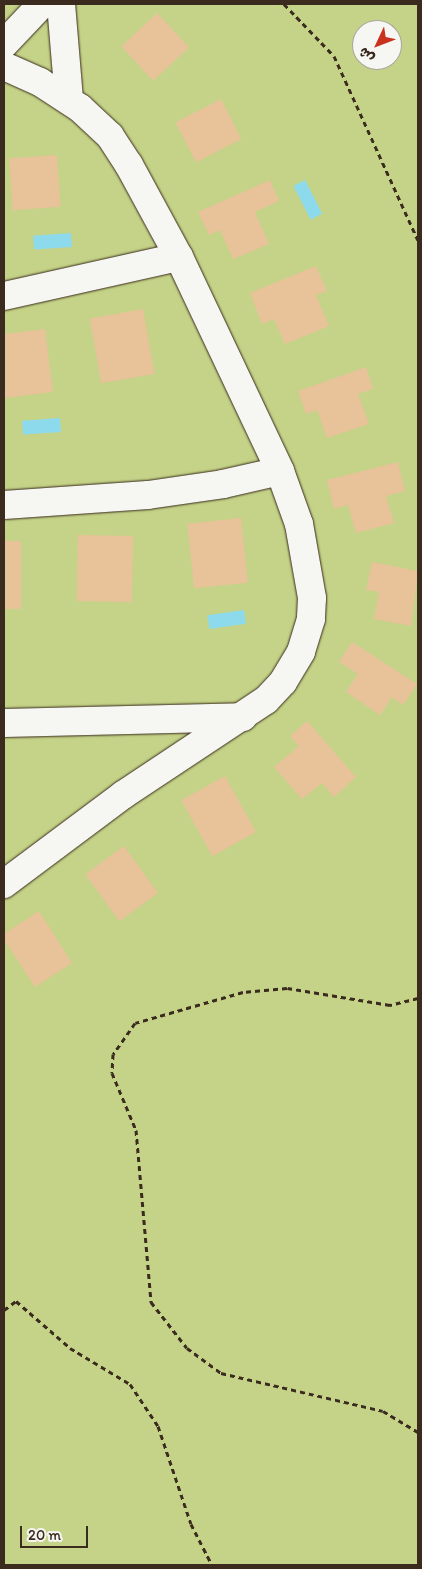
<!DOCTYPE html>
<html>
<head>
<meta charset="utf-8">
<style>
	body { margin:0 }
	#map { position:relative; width:422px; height:1569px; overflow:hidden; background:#f2e6d7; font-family:Itim,"Playpen Sans Arabic",sans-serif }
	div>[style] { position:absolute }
	.green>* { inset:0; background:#c4d387 }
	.water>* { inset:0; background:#8cdaeb; transform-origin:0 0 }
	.building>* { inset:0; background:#e8c298; transform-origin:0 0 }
	.path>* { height:3px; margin-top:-1.5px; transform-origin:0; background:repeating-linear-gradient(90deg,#3b2a1e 0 5px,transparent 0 9px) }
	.roads { filter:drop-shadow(0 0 1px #3b2a1e) drop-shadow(0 0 1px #3b2a1e) }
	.minor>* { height:28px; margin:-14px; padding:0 14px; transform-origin:14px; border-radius:14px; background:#f6f6f2 }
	span { translate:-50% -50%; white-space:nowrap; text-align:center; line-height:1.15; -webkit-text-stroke:4px #f6f6f2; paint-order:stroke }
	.frame { position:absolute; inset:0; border:5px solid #3b2a1e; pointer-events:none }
	.north { position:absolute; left:352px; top:20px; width:50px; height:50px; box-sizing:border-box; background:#f6f6f2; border:1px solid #aba49d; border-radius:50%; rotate:227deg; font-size:14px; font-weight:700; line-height:20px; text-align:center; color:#3b2a1e }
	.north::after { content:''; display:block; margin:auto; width:18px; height:22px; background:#c8321e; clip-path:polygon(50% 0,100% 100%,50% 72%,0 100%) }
	.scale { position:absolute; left:20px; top:1526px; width:68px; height:22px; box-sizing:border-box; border:2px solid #3b2a1e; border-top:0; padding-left:6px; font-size:15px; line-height:18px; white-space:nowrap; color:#3b2a1e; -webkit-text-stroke:4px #f6f6f2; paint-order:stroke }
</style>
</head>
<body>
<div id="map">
	<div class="green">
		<i style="clip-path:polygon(evenodd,4px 4px,418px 4px,418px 1565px,4px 1565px,4px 4px,362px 30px,392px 30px,392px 60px,362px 60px,362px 30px)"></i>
	</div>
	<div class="water">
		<i style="left:305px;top:180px;width:38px;height:13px;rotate:63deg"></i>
		<i style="left:71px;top:233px;width:14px;height:38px;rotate:86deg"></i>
		<i style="left:60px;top:418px;width:14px;height:38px;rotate:86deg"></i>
		<i style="left:244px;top:610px;width:14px;height:37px;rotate:82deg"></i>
	</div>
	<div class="building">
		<i style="left:157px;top:13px;width:47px;height:49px;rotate:47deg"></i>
		<i style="left:221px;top:99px;width:45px;height:51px;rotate:63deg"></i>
		<i style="left:57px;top:155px;width:52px;height:48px;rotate:86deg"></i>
		<i style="clip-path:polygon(270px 180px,279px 201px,255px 212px,269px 244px,233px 259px,220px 230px,209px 235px,198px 212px)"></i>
		<i style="clip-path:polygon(316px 266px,327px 291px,316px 295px,329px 326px,285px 344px,274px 319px,262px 324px,250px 293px)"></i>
		<i style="left:143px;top:309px;width:66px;height:54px;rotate:80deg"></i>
		<i style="clip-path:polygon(45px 329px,53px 392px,4px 398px,4px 334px)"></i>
		<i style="clip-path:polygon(366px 367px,373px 389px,358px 394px,369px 424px,327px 438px,317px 410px,306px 414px,298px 391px)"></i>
		<i style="clip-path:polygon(398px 462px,405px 491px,386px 496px,394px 523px,356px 533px,348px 505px,334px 509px,327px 480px)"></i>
		<i style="left:241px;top:518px;width:65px;height:54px;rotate:84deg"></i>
		<i style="left:78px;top:535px;width:55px;height:66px;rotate:1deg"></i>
		<i style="left:4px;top:541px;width:17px;height:68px"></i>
		<i style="clip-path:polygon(372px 562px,418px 571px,411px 626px,374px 619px,379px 592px,366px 590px)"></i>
		<i style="clip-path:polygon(352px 642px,417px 684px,403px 705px,392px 697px,380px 715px,346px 692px,358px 674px,339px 662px)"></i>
		<i style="clip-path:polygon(307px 721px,356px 777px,334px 797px,322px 783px,302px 799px,274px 767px,299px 746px,290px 736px)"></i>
		<i style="left:225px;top:776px;width:64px;height:50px;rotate:61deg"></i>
		<i style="left:124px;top:846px;width:58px;height:48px;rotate:54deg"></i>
		<i style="clip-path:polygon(39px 911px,72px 963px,35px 987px,4px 939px,4px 934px)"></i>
	</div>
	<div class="path">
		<i style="left:284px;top:4px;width:72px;rotate:46.1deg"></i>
		<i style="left:334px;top:56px;width:202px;rotate:65.5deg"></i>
		<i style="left:418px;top:998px;width:29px;rotate:166deg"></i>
		<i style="left:390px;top:1005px;width:104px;rotate:-170.6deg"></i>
		<i style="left:287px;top:988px;width:44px;rotate:174.8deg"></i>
		<i style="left:243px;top:992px;width:112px;rotate:164deg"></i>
		<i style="left:135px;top:1023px;width:38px;rotate:125deg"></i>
		<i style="left:113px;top:1054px;width:19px;rotate:93deg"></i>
		<i style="left:112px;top:1073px;width:62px;rotate:67.2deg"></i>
		<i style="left:136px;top:1130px;width:173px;rotate:85deg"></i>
		<i style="left:151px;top:1302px;width:58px;rotate:52deg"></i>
		<i style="left:187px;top:1348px;width:42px;rotate:36.3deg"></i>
		<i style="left:221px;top:1373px;width:166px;rotate:13.2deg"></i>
		<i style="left:383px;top:1411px;width:41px;rotate:31deg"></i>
		<i style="left:4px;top:1310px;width:15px;rotate:-37deg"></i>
		<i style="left:16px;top:1301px;width:72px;rotate:41deg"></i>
		<i style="left:70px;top:1348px;width:70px;rotate:31deg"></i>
		<i style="left:130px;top:1384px;width:50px;rotate:56.3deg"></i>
		<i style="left:158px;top:1426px;width:103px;rotate:71.4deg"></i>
		<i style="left:191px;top:1524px;width:46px;rotate:62.9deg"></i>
	</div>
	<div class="roads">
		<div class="minor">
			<i style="left:61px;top:4px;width:95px;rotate:85.2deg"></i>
			<i style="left:4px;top:44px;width:55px;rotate:-46.5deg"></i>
			<i style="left:4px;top:66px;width:39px;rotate:24deg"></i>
			<i style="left:40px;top:82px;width:48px;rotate:33deg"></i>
			<i style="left:80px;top:108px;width:41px;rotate:43deg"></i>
			<i style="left:110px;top:136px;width:35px;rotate:57deg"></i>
			<i style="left:129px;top:165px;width:105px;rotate:61.5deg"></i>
			<i style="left:179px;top:257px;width:237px;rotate:64.7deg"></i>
			<i style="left:280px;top:471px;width:56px;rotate:70.3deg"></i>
			<i style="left:299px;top:524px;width:75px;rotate:80deg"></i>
			<i style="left:312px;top:598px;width:21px;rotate:93deg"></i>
			<i style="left:311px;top:619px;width:34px;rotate:107deg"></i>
			<i style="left:301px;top:652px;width:35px;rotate:121deg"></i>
			<i style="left:283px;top:682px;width:25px;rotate:133deg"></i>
			<i style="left:266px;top:700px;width:172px;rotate:146.4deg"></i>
			<i style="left:123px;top:795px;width:149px;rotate:143.2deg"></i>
			<i style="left:4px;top:296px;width:179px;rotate:-12.6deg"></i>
			<i style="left:4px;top:505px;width:144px;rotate:-4deg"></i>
			<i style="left:148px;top:495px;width:76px;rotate:-8.3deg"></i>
			<i style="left:223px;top:484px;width:58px;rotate:-12.8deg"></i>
			<i style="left:4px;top:723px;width:239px;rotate:-1.4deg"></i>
		</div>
	</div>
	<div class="frame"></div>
	<div class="north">ش</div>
	<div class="scale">20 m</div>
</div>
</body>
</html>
